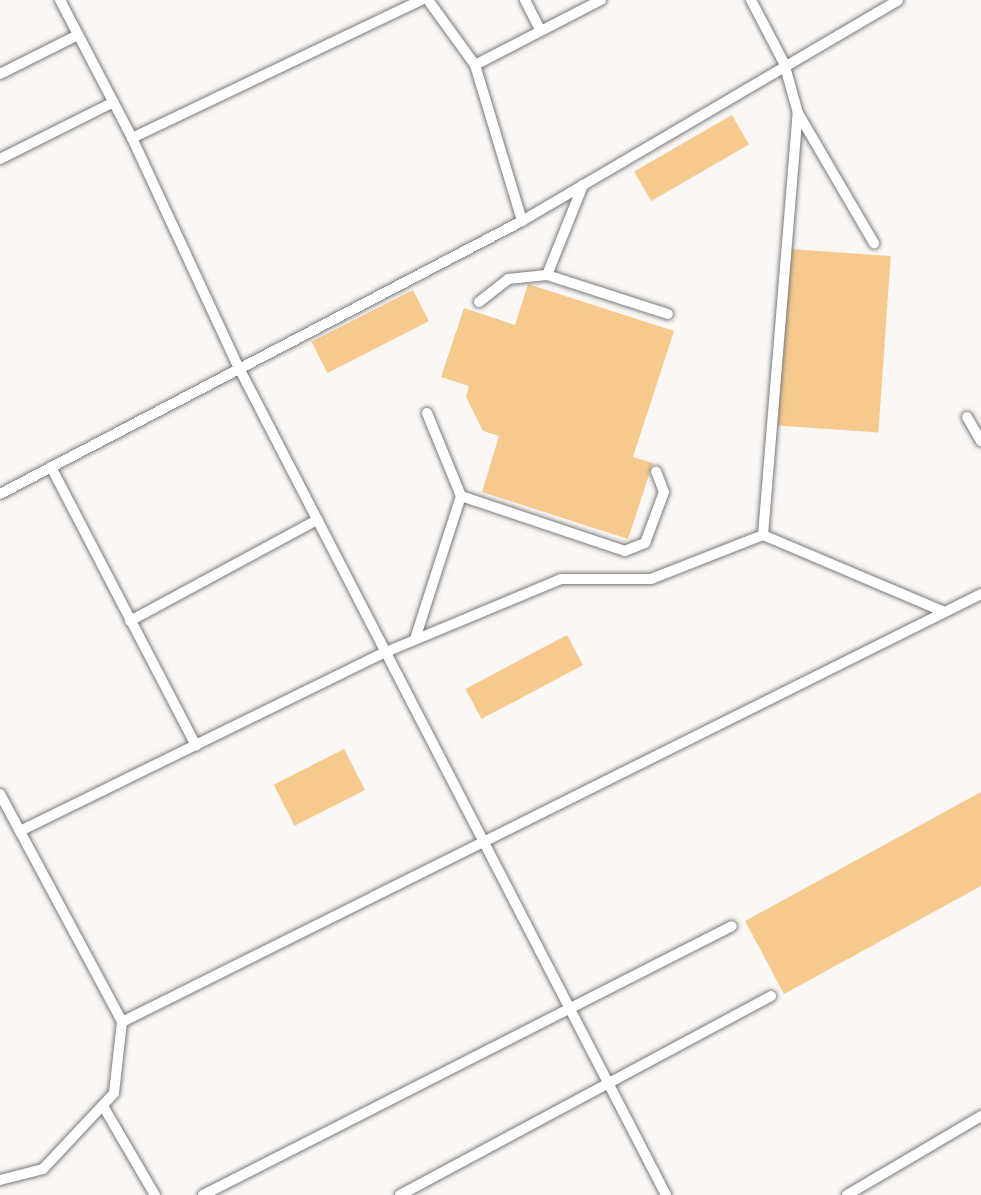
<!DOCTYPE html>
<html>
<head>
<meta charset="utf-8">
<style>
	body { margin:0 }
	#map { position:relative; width:981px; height:1195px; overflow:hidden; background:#faf7f5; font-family:"Exo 2",sans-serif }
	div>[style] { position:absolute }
	.building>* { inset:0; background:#f6ca8f; transform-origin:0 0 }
	.roads { filter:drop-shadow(0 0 2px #7b7977) drop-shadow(0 0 2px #7b7977) }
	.service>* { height:10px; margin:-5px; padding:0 5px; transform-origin:5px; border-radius:5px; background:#fff }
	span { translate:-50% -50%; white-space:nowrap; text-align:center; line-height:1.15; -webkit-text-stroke:6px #faf7f5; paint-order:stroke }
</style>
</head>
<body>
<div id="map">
	<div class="building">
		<i style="left:732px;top:115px;width:34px;height:113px;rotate:60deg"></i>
		<i style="left:790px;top:249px;width:101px;height:177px;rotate:4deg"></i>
		<i style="clip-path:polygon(528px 284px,674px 331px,633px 457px,653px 463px,628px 539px,482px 492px,499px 436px,483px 431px,466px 397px,469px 386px,441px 377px,464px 308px,515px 325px)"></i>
		<i style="left:413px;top:290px;width:35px;height:114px;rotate:63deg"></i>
		<i style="left:567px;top:635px;width:34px;height:115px;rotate:62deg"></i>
		<i style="left:344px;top:749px;width:46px;height:79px;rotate:63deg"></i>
		<i style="clip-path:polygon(981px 792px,981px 886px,784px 994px,745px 921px)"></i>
	</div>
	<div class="roads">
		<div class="service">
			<i style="left:60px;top:0;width:156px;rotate:62.4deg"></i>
			<i style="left:132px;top:138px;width:254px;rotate:65.1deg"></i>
			<i style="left:239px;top:368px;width:931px;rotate:62.69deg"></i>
			<i style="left:428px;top:0;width:80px;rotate:54.1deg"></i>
			<i style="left:475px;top:65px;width:163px;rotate:73.2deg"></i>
			<i style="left:525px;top:0;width:33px;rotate:63deg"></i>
			<i style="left:751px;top:0;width:71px;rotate:62.4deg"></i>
			<i style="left:784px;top:63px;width:52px;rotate:74.4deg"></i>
			<i style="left:798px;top:113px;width:151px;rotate:59.7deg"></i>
			<i style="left:475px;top:65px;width:142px;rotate:-27.3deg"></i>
			<i style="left:0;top:74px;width:87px;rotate:-26.6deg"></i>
			<i style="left:132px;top:138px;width:320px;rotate:-25.5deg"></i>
			<i style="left:0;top:159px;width:127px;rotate:-26.6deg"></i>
			<i style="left:547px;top:275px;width:127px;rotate:17.9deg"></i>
			<i style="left:479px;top:302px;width:37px;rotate:-38deg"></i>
			<i style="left:508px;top:279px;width:39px;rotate:-6deg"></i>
			<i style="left:547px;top:275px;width:97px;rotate:-68.2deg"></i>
			<i style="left:427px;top:413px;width:90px;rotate:67.7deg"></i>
			<i style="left:967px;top:417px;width:28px;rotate:60deg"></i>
			<i style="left:51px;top:467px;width:314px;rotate:62.5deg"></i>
			<i style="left:0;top:494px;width:589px;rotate:-27.61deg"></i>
			<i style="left:522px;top:221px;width:436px;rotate:-30.4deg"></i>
			<i style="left:763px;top:535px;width:423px;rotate:-85.3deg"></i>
			<i style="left:130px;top:621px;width:213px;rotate:-28.4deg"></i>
			<i style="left:415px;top:639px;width:150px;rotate:-72.2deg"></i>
			<i style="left:461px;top:496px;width:173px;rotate:18.5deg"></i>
			<i style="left:625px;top:551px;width:22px;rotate:-22deg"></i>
			<i style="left:645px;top:543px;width:54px;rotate:-69.6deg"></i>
			<i style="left:664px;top:492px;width:22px;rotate:-111deg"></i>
			<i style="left:0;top:794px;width:259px;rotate:61.8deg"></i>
			<i style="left:20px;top:831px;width:407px;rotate:-26.1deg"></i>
			<i style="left:386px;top:652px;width:190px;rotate:-22.6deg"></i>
			<i style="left:561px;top:579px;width:90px"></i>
			<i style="left:651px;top:579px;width:120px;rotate:-21.4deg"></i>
			<i style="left:763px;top:535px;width:197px;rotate:23deg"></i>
			<i style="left:103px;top:1106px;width:103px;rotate:59.7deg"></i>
			<i style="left:0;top:1180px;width:44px;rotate:-14.3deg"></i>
			<i style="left:43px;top:1169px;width:104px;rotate:-46.9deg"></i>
			<i style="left:114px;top:1093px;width:71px;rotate:-83.6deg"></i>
			<i style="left:122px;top:1022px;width:960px;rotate:-26.48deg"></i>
			<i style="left:203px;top:1195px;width:593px;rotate:-26.95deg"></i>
			<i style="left:400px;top:1195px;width:421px;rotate:-28.2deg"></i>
			<i style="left:847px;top:1195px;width:156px;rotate:-30.5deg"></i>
		</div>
	</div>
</div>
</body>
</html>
